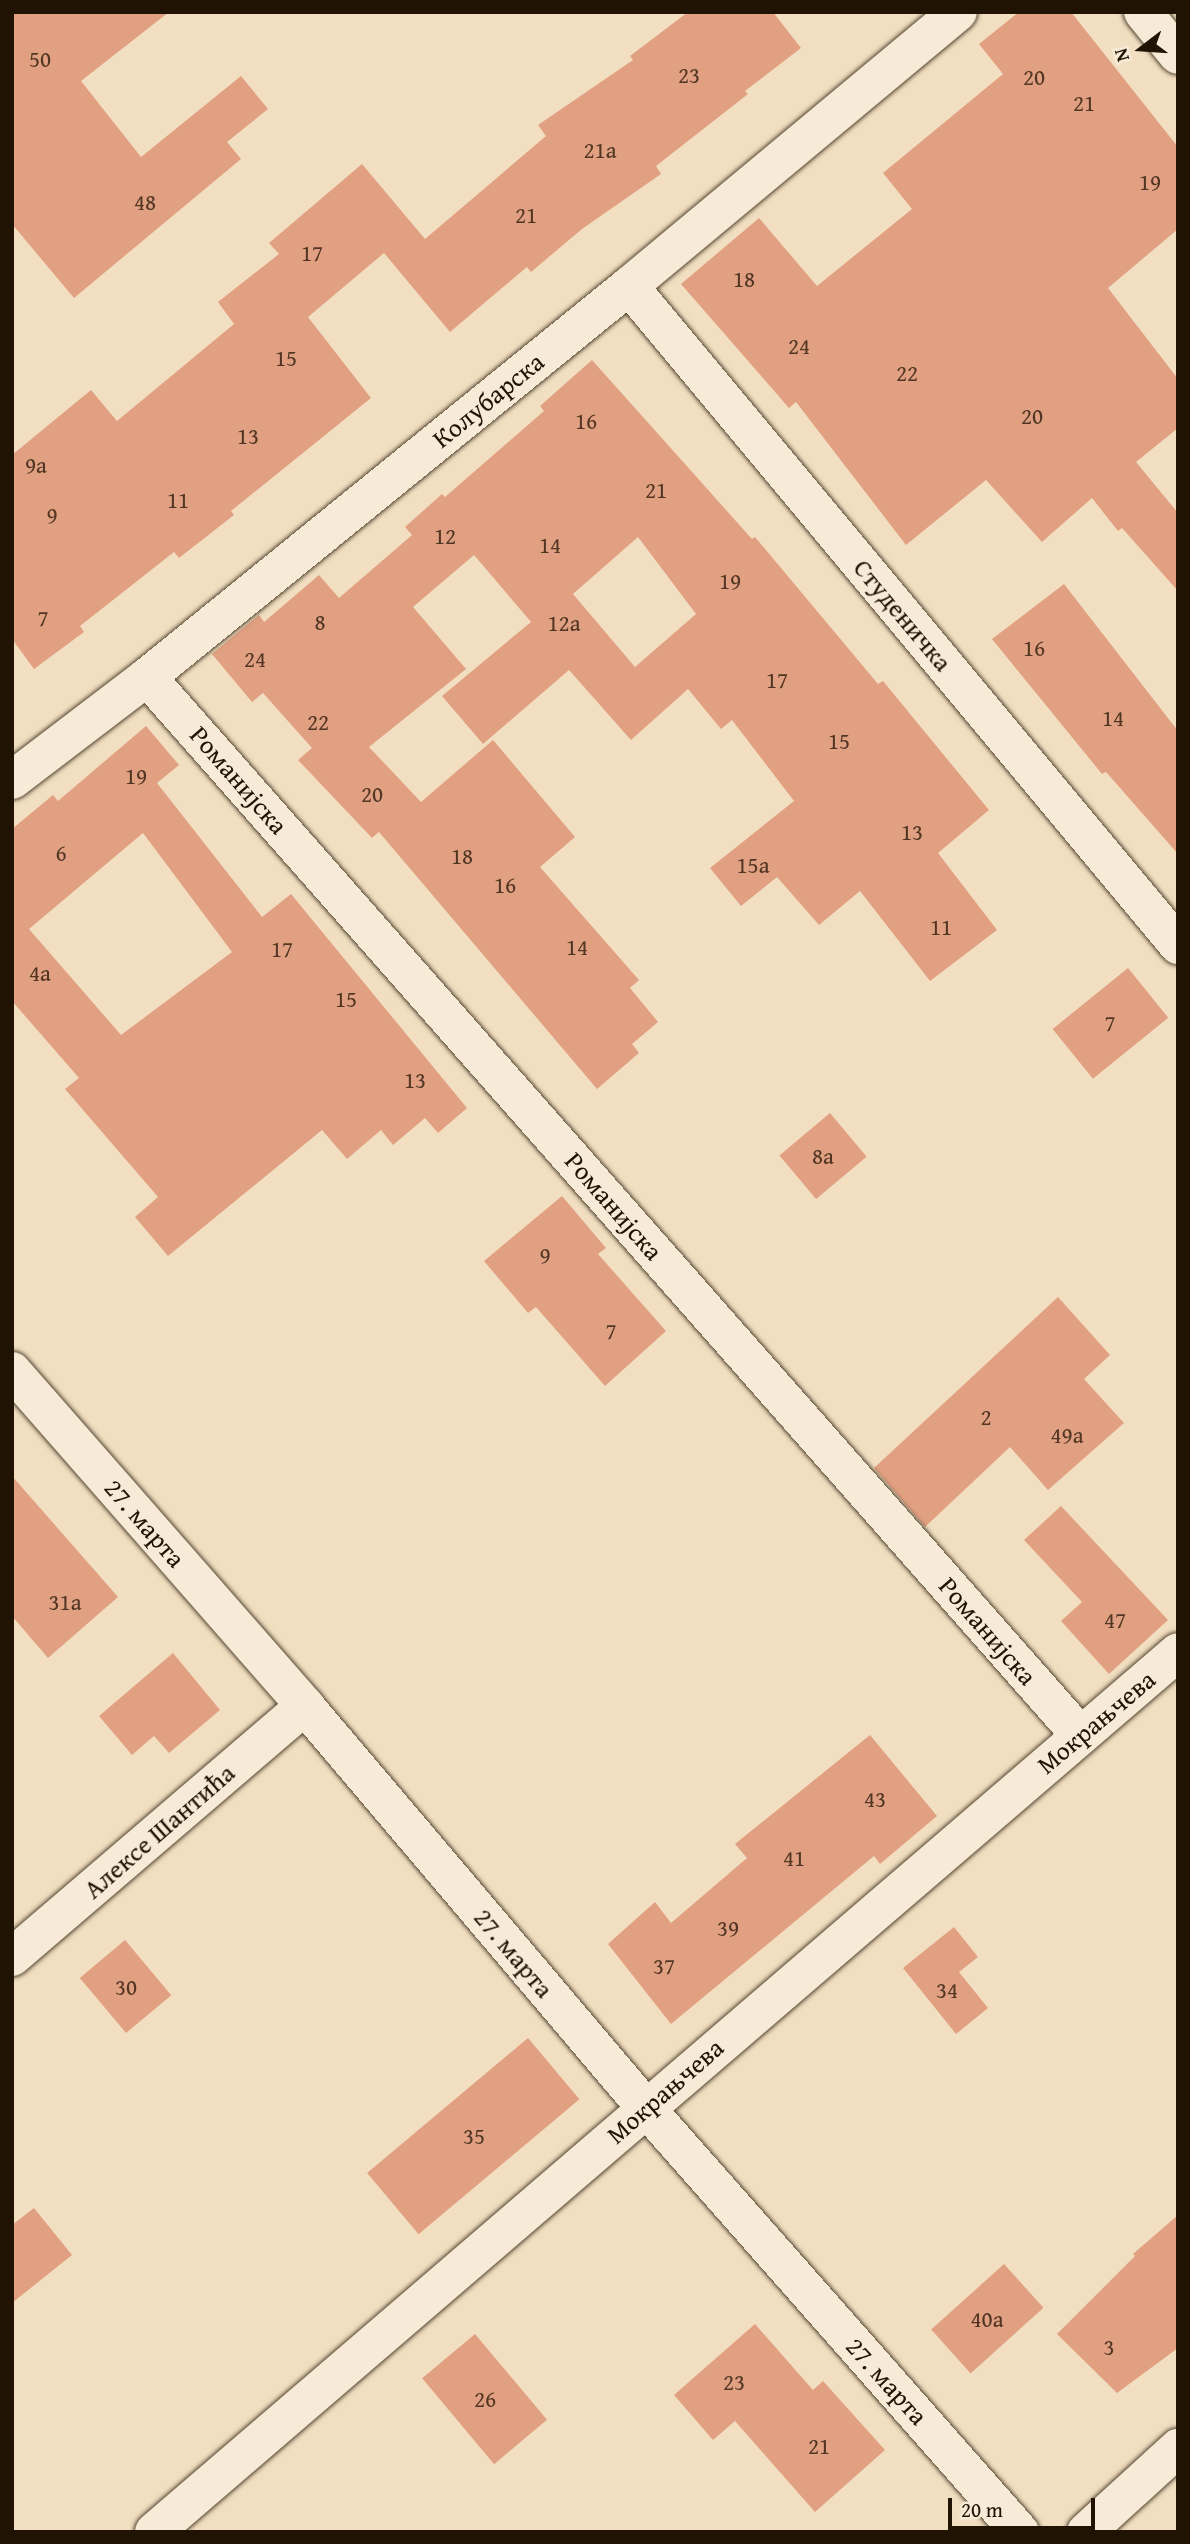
<!DOCTYPE html>
<html>
<head>
<meta charset="utf-8">
<style>
	body { margin:0 }
	#map { position:relative; width:1190px; height:2544px; overflow:hidden; background:#f2dfc1; font-family:"Gentium Book Plus",serif }
	div>[style] { position:absolute }
	.building>* { inset:0; background:#e2a082; transform-origin:0 0 }
	.roads { filter:drop-shadow(0 0 2px #554632) drop-shadow(0 0 2px #554632) }
	.street>* { height:38px; margin:-19px; padding:0 19px; transform-origin:19px; border-radius:19px; background:#f7ead7 }
	span { translate:-50% -50%; white-space:nowrap; text-align:center; line-height:1.15; -webkit-text-stroke:6px #f7ead7; paint-order:stroke }
	.number-label { font-size:23px; color:#513623 }
	.number-label span { -webkit-text-stroke-width:0 }
	.street-label { font-size:26px; color:#211303 }
	.frame { position:absolute; inset:0; border:14px solid #211303; pointer-events:none }
	.north { position:absolute; left:1106px; top:14px; width:70px; height:70px; -webkit-text-stroke:5px #f7ead7; paint-order:stroke; rotate:253deg; font-size:19px; font-weight:700; line-height:28px; text-align:center; color:#211303 }
	.north::after { content:''; display:block; margin:auto; width:24px; height:32px; background:#211303; clip-path:polygon(50% 0,100% 100%,50% 72%,0 100%) }
	.scale { position:absolute; left:948px; top:2498px; width:147px; height:32px; box-sizing:border-box; border:4px solid #211303; border-top:0; padding-left:9px; font-size:21px; line-height:24px; white-space:nowrap; color:#211303; -webkit-text-stroke:5px #f7ead7; paint-order:stroke }
</style>
</head>
<body>
<div id="map">
	<div class="building">
		<i style="clip-path:polygon(12px 12px,169px 12px,81px 81px,141px 157px,241px 76px,268px 109px,227px 142px,241px 159px,74px 298px,12px 224px)"></i>
		<i style="clip-path:polygon(688px 12px,773px 12px,801px 48px,745px 91px,748px 94px,656px 166px,661px 174px,582px 229px,531px 272px,527px 267px,450px 332px,384px 253px,308px 317px,371px 398px,231px 511px,234px 515px,179px 558px,174px 552px,80px 626px,84px 632px,34px 669px,12px 639px,12px 455px,91px 390px,117px 421px,234px 324px,218px 302px,279px 254px,269px 243px,362px 164px,425px 239px,546px 136px,538px 125px,633px 60px,630px 56px)"></i>
		<i style="clip-path:polygon(1019px 12px,1071px 12px,1178px 147px,1178px 229px,1108px 288px,1178px 379px,1178px 428px,1136px 462px,1178px 513px,1178px 591px,1122px 528px,1118px 531px,1092px 498px,1042px 542px,986px 480px,906px 545px,796px 402px,789px 408px,681px 284px,759px 218px,817px 286px,912px 209px,883px 173px,1003px 74px,979px 44px)"></i>
		<i style="clip-path:polygon(evenodd,592px 360px,752px 539px,755px 537px,878px 684px,883px 681px,989px 810px,938px 853px,997px 930px,930px 981px,860px 891px,819px 925px,777px 877px,741px 906px,710px 868px,794px 801px,732px 720px,721px 729px,688px 689px,631px 740px,569px 670px,483px 744px,442px 696px,531px 622px,474px 555px,413px 607px,466px 669px,369px 747px,421px 802px,493px 740px,575px 837px,540px 867px,639px 980px,630px 988px,658px 1022px,632px 1044px,639px 1053px,597px 1089px,379px 832px,372px 838px,298px 760px,312px 748px,263px 693px,252px 702px,212px 654px,259px 615px,264px 622px,319px 575px,339px 598px,412px 535px,405px 527px,442px 494px,445px 497px,544px 411px,540px 406px,592px 360px,638px 537px,696px 614px,635px 667px,573px 594px,638px 537px)"></i>
		<i style="clip-path:polygon(1064px 584px,1178px 731px,1178px 854px,1106px 772px,1102px 774px,992px 639px)"></i>
		<i style="clip-path:polygon(evenodd,146px 726px,179px 765px,157px 783px,262px 917px,291px 894px,467px 1108px,438px 1133px,425px 1118px,393px 1145px,381px 1130px,347px 1159px,322px 1130px,168px 1256px,135px 1217px,158px 1197px,65px 1089px,79px 1078px,12px 1001px,12px 829px,53px 795px,58px 801px,146px 726px,143px 833px,232px 952px,121px 1035px,29px 929px,143px 833px)"></i>
		<i style="left:1128px;top:968px;width:64px;height:97px;rotate:51deg"></i>
		<i style="left:830px;top:1113px;width:57px;height:66px;rotate:50deg"></i>
		<i style="clip-path:polygon(562px 1196px,606px 1248px,598px 1254px,666px 1331px,605px 1386px,536px 1307px,528px 1313px,484px 1261px)"></i>
		<i style="clip-path:polygon(1058px 1297px,1110px 1355px,1084px 1379px,1124px 1423px,1048px 1490px,1010px 1447px,925px 1527px,874px 1468px)"></i>
		<i style="clip-path:polygon(12px 1476px,118px 1597px,48px 1658px,12px 1616px)"></i>
		<i style="clip-path:polygon(1061px 1506px,1168px 1620px,1109px 1674px,1061px 1621px,1082px 1602px,1024px 1540px)"></i>
		<i style="clip-path:polygon(173px 1653px,220px 1710px,169px 1753px,154px 1736px,132px 1755px,99px 1716px)"></i>
		<i style="clip-path:polygon(870px 1735px,937px 1816px,880px 1864px,874px 1856px,671px 2024px,608px 1944px,655px 1902px,671px 1923px,747px 1858px,735px 1844px)"></i>
		<i style="clip-path:polygon(954px 1927px,978px 1957px,959px 1972px,988px 2008px,956px 2034px,903px 1968px)"></i>
		<i style="left:125px;top:1940px;width:72px;height:59px;rotate:50deg"></i>
		<i style="left:528px;top:2038px;width:80px;height:210px;rotate:50deg"></i>
		<i style="clip-path:polygon(34px 2208px,72px 2255px,12px 2303px,12px 2225px)"></i>
		<i style="clip-path:polygon(1178px 2215px,1178px 2348px,1117px 2393px,1057px 2334px,1135px 2256px,1133px 2254px)"></i>
		<i style="left:1004px;top:2264px;width:59px;height:98px;rotate:48deg"></i>
		<i style="clip-path:polygon(755px 2324px,813px 2390px,823px 2381px,885px 2450px,815px 2512px,735px 2421px,713px 2440px,674px 2395px)"></i>
		<i style="left:475px;top:2334px;width:112px;height:69px;rotate:50deg"></i>
	</div>
	<div class="roads">
		<div class="street">
			<i style="left:1143px;top:12px;width:55px;rotate:50.9deg"></i>
			<i style="left:629px;top:286px;width:858px;rotate:50.2deg"></i>
			<i style="left:147px;top:677px;width:1411px;rotate:48.59deg"></i>
			<i style="left:12px;top:780px;width:170px;rotate:-37.3deg"></i>
			<i style="left:147px;top:677px;width:621px;rotate:-39.05deg"></i>
			<i style="left:629px;top:286px;width:428px;rotate:-39.8deg"></i>
			<i style="left:12px;top:1371px;width:445px;rotate:48.8deg"></i>
			<i style="left:305px;top:1706px;width:526px;rotate:49.71deg"></i>
			<i style="left:645px;top:2107px;width:567px;rotate:48.58deg"></i>
			<i style="left:12px;top:1957px;width:386px;rotate:-40.6deg"></i>
			<i style="left:154px;top:2532px;width:1350px;rotate:-40.67deg"></i>
			<i style="left:1086px;top:2532px;width:125px;rotate:-42.4deg"></i>
		</div>
	</div>
	<div class="number-label">
		<span style="left:40px;top:59px">50</span>
		<span style="left:689px;top:75px">23</span>
		<span style="left:1034px;top:77px">20</span>
		<span style="left:1084px;top:103px">21</span>
		<span style="left:600px;top:150px">21a</span>
		<span style="left:1150px;top:182px">19</span>
		<span style="left:145px;top:202px">48</span>
		<span style="left:526px;top:215px">21</span>
		<span style="left:312px;top:253px">17</span>
		<span style="left:744px;top:279px">18</span>
		<span style="left:799px;top:346px">24</span>
		<span style="left:286px;top:358px">15</span>
		<span style="left:907px;top:373px">22</span>
		<span style="left:1032px;top:416px">20</span>
		<span style="left:586px;top:421px">16</span>
		<span style="left:248px;top:436px">13</span>
		<span style="left:36px;top:465px">9a</span>
		<span style="left:656px;top:490px">21</span>
		<span style="left:178px;top:500px">11</span>
		<span style="left:52px;top:515px">9</span>
		<span style="left:445px;top:536px">12</span>
		<span style="left:550px;top:545px">14</span>
		<span style="left:730px;top:581px">19</span>
		<span style="left:43px;top:618px">7</span>
		<span style="left:320px;top:622px">8</span>
		<span style="left:564px;top:623px">12a</span>
		<span style="left:1034px;top:648px">16</span>
		<span style="left:255px;top:659px">24</span>
		<span style="left:777px;top:680px">17</span>
		<span style="left:1113px;top:718px">14</span>
		<span style="left:318px;top:722px">22</span>
		<span style="left:839px;top:741px">15</span>
		<span style="left:136px;top:776px">19</span>
		<span style="left:372px;top:794px">20</span>
		<span style="left:912px;top:832px">13</span>
		<span style="left:61px;top:853px">6</span>
		<span style="left:462px;top:856px">18</span>
		<span style="left:753px;top:865px">15a</span>
		<span style="left:505px;top:885px">16</span>
		<span style="left:941px;top:927px">11</span>
		<span style="left:577px;top:947px">14</span>
		<span style="left:282px;top:949px">17</span>
		<span style="left:40px;top:973px">4a</span>
		<span style="left:346px;top:999px">15</span>
		<span style="left:1110px;top:1023px">7</span>
		<span style="left:415px;top:1080px">13</span>
		<span style="left:823px;top:1156px">8a</span>
		<span style="left:545px;top:1255px">9</span>
		<span style="left:611px;top:1331px">7</span>
		<span style="left:986px;top:1417px">2</span>
		<span style="left:1067px;top:1435px">49a</span>
		<span style="left:65px;top:1602px">31a</span>
		<span style="left:1115px;top:1620px">47</span>
		<span style="left:875px;top:1799px">43</span>
		<span style="left:794px;top:1858px">41</span>
		<span style="left:728px;top:1928px">39</span>
		<span style="left:664px;top:1966px">37</span>
		<span style="left:126px;top:1987px">30</span>
		<span style="left:947px;top:1990px">34</span>
		<span style="left:474px;top:2136px">35</span>
		<span style="left:987px;top:2319px">40a</span>
		<span style="left:1109px;top:2347px">3</span>
		<span style="left:734px;top:2382px">23</span>
		<span style="left:485px;top:2399px">26</span>
		<span style="left:819px;top:2446px">21</span>
	</div>
	<div class="street-label">
		<span style="left:488px;top:400px;rotate:-39deg">Колубарска</span>
		<span style="left:903px;top:615px;rotate:50deg">Студеничка</span>
		<span style="left:239px;top:780px;rotate:49deg">Романијска</span>
		<span style="left:614px;top:1206px;rotate:49deg">Романијска</span>
		<span style="left:145px;top:1523px;rotate:49deg">27. марта</span>
		<span style="left:988px;top:1631px;rotate:49deg">Романијска</span>
		<span style="left:1096px;top:1722px;rotate:-40deg">Мокрањчева</span>
		<span style="left:159px;top:1831px;rotate:-41deg">Алексе Шантића</span>
		<span style="left:514px;top:1953px;rotate:50deg">27. марта</span>
		<span style="left:665px;top:2091px;rotate:-41deg">Мокрањчева</span>
		<span style="left:887px;top:2381px;rotate:48deg">27. марта</span>
	</div>
	<div class="frame"></div>
	<div class="north">N</div>
	<div class="scale">20 m</div>
</div>
</body>
</html>
